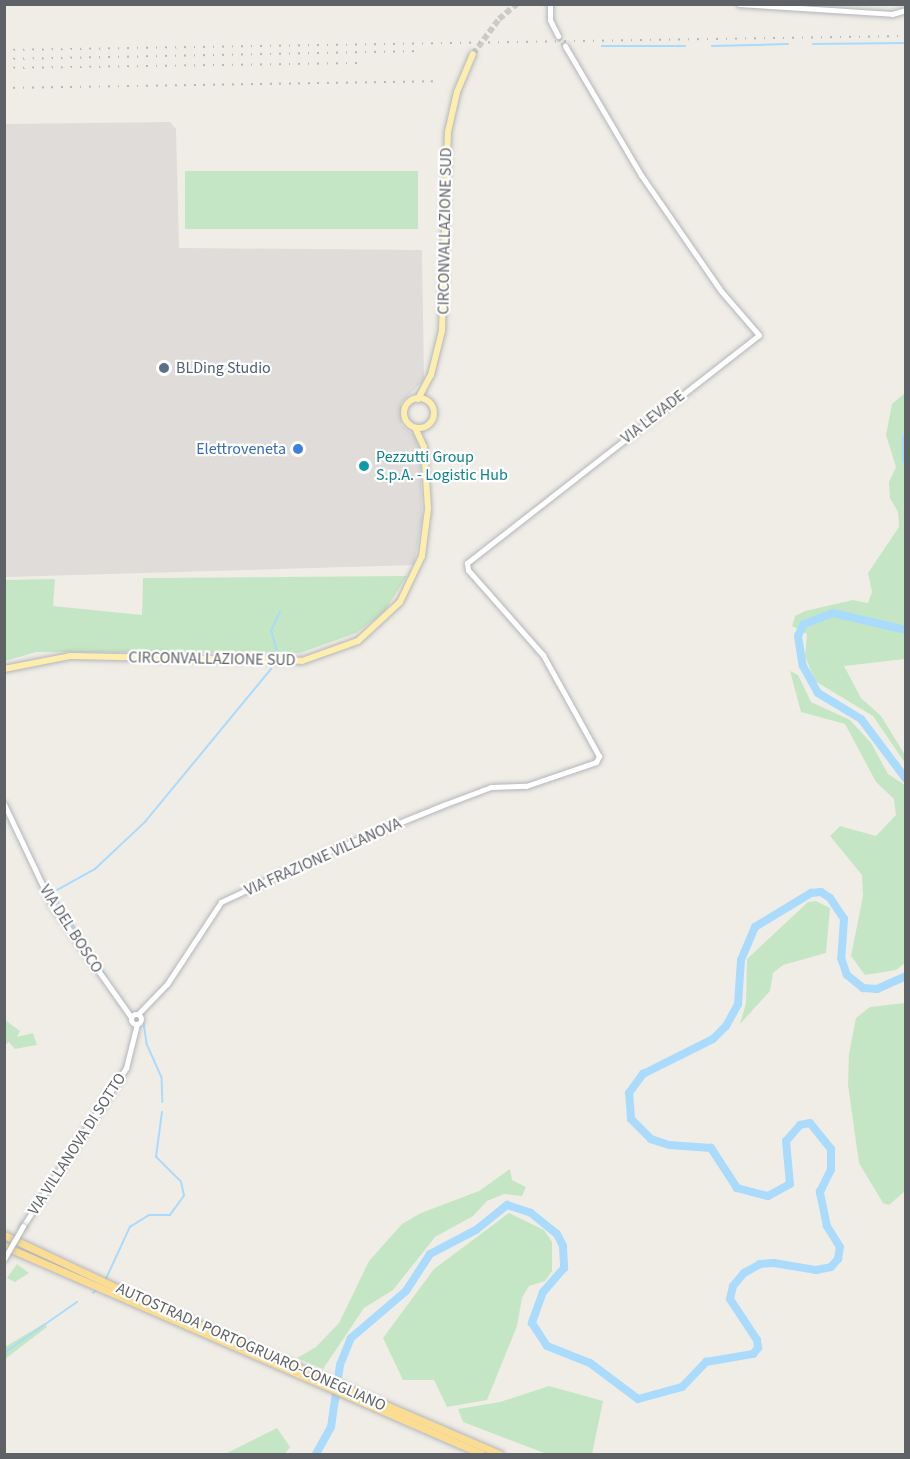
<!DOCTYPE html>
<html>
<head>
<meta charset="utf-8">
<style>
	body { margin:0 }
	#map { position:relative; width:910px; height:1459px; overflow:hidden; background:#f0ede7; font-family:"Source Sans 3",sans-serif }
	div>[style] { position:absolute }
	.industrial>* { inset:0; background:#dfdcd9 }
	.green>* { inset:0; background:#c5e6c4; transform-origin:0 0 }
	.stream>* { height:1.5px; margin:-0.75px; padding:0 0.75px; transform-origin:0.75px; border-radius:0.75px; background:#aadbfd }
	.river>* { height:8px; margin:-4px; padding:0 4px; transform-origin:4px; border-radius:4px; background:#aadbfd }
	.secondary-tunnel>* { height:5px; margin-top:-2.5px; transform-origin:0; background:repeating-linear-gradient(90deg,#cccac7 0 5px,transparent 0 7.5px) }
	.primary-tunnel>* { height:6px; margin-top:-3px; transform-origin:0; background:repeating-linear-gradient(90deg,#cccac7 0 6px,transparent 0 9px) }
	.roads { filter:drop-shadow(0 0 2px #b3b6bb) drop-shadow(0 0 2px #b3b6bb) }
	.secondary>* { height:5px; margin:-2.5px; padding:0 2.5px; transform-origin:2.5px; border-radius:2.5px; background:#fff }
	.secondary>.ring { margin:-2.5px; padding:0; box-sizing:content-box; background:none; border:5px solid #fff; border-radius:50% }
	.primary>* { height:6px; margin:-3px; padding:0 3px; transform-origin:3px; border-radius:3px; background:#fdeeaf }
	.primary>.ring { margin:-3px; padding:0; box-sizing:content-box; background:none; border:6px solid #fdeeaf; border-radius:50% }
	.highway>* { height:7px; margin:-3.5px; padding:0 3.5px; transform-origin:3.5px; border-radius:3.5px; background:#fadd93 }
	.rail>* { height:1.5px; margin-top:-0.75px; transform-origin:0; background:repeating-linear-gradient(90deg,#b5b6b6 0 1.5px,transparent 0 9.5px) }
	.bridges { filter:drop-shadow(0 0 2px #b3b6bb) drop-shadow(0 0 2px #b3b6bb) }
	.secondary-bridge>* { height:5px; margin:-2.5px; padding:0 2.5px; transform-origin:2.5px; border-radius:2.5px; background:#fff }
	.dots>* { width:16px; height:16px; translate:-50% -50%; box-sizing:border-box; border:3px solid #fff; border-radius:50% }
	span { translate:-50% -50%; white-space:nowrap; text-align:center; line-height:1.15; -webkit-text-stroke:4.5px #fff; paint-order:stroke }
	.street-label { font-size:16px; color:#5e6266 }
	.service-label { font-size:16px; color:#4e5e75 }
	.left { translate:0 -50%; text-align:left }
	.shop-label { font-size:16px; color:#366cbe }
	.right { translate:-100% -50%; text-align:right }
	.culture-label { font-size:16px; color:#0d838f }
	.frame { position:absolute; inset:0; border:6px solid #5e6266; pointer-events:none }
</style>
</head>
<body>
<div id="map">
	<div class="industrial">
		<i style="clip-path:polygon(170px 122px,176px 129px,179px 248px,422px 250px,424px 380px,401px 403px,401px 425px,416px 437px,420px 449px,422px 519px,414px 565px,5px 577px,5px 124px)"></i>
	</div>
	<div class="green">
		<i style="left:418px;top:171px;width:58px;height:233px;rotate:90deg"></i>
		<i style="clip-path:polygon(905px 393px,905px 659px,844px 666px,861px 698px,881px 716px,905px 755px,905px 763px,873px 716px,815px 681px,805px 656px,807px 634px,792px 626px,795px 616px,805px 611px,853px 600px,868px 603px,872px 592px,868px 573px,899px 527px,898px 512px,890px 498px,889px 482px,896px 467px,886px 435px,892px 404px)"></i>
		<i style="clip-path:polygon(407px 576px,384px 612px,356px 633px,300px 653px,36px 652px,5px 661px,5px 580px,55px 579px,53px 606px,142px 615px,143px 578px)"></i>
		<i style="clip-path:polygon(790px 671px,798px 675px,811px 702px,850px 720px,871px 743px,888px 774px,905px 785px,905px 963px,896px 970px,865px 975px,851px 956px,863px 896px,862px 875px,830px 836px,840px 826px,876px 836px,896px 815px,894px 799px,876px 782px,845px 724px,801px 712px)"></i>
		<i style="clip-path:polygon(816px 901px,830px 908px,826px 953px,783px 965px,773px 973px,770px 991px,740px 1024px,746px 1003px,747px 959px,808px 902px)"></i>
		<i style="clip-path:polygon(905px 1003px,905px 1191px,889px 1205px,883px 1203px,859px 1163px,848px 1085px,849px 1054px,856px 1018px,870px 1007px)"></i>
		<i style="clip-path:polygon(5px 1020px,20px 1031px,17px 1037px,33px 1033px,37px 1045px,15px 1049px,9px 1042px,5px 1045px)"></i>
		<i style="clip-path:polygon(510px 1169px,512px 1180px,526px 1187px,522px 1196px,504px 1194px,487px 1201px,473px 1216px,435px 1237px,393px 1290px,364px 1308px,323px 1369px,297px 1358px,316px 1347px,339px 1323px,369px 1261px,402px 1224px,421px 1213px,479px 1191px)"></i>
		<i style="clip-path:polygon(509px 1213px,544px 1230px,552px 1242px,552px 1271px,545px 1281px,529px 1286px,522px 1298px,517px 1326px,487px 1400px,447px 1407px,434px 1380px,403px 1380px,383px 1338px,434px 1269px)"></i>
		<i style="clip-path:polygon(17px 1264px,29px 1273px,15px 1282px,7px 1278px)"></i>
		<i style="clip-path:polygon(45px 1323px,47px 1327px,5px 1359px,5px 1347px)"></i>
		<i style="clip-path:polygon(549px 1386px,603px 1401px,592px 1454px,547px 1454px,463px 1422px,458px 1409px,500px 1402px)"></i>
		<i style="clip-path:polygon(277px 1428px,290px 1447px,285px 1454px,225px 1454px)"></i>
	</div>
	<div class="stream">
		<i style="left:813px;top:44px;width:93px;rotate:-0.6deg"></i>
		<i style="left:602px;top:46px;width:83px"></i>
		<i style="left:712px;top:46px;width:76px;rotate:-1.5deg"></i>
		<i style="left:279px;top:657px;width:27px;rotate:-107deg"></i>
		<i style="left:271px;top:631px;width:21px;rotate:-65deg"></i>
		<i style="left:106px;top:977px;width:100px;rotate:-122.7deg"></i>
		<i style="left:52px;top:893px;width:49px;rotate:-29.2deg"></i>
		<i style="left:95px;top:869px;width:69px;rotate:-43.2deg"></i>
		<i style="left:145px;top:822px;width:198px;rotate:-50.5deg"></i>
		<i style="left:144px;top:1022px;width:22px;rotate:82deg"></i>
		<i style="left:147px;top:1044px;width:36px;rotate:66deg"></i>
		<i style="left:162px;top:1077px;width:25px;rotate:88deg"></i>
		<i style="left:105px;top:1281px;width:60px;rotate:-65.2deg"></i>
		<i style="left:130px;top:1227px;width:22px;rotate:-32deg"></i>
		<i style="left:149px;top:1215px;width:21px"></i>
		<i style="left:170px;top:1215px;width:24px;rotate:-54deg"></i>
		<i style="left:184px;top:1196px;width:14px;rotate:-102deg"></i>
		<i style="left:181px;top:1182px;width:35px;rotate:-135deg"></i>
		<i style="left:156px;top:1157px;width:45px;rotate:-82.4deg"></i>
		<i style="left:93px;top:1293px;width:6px;rotate:-45deg"></i>
		<i style="left:4px;top:1353px;width:89px;rotate:-34.9deg"></i>
	</div>
	<div class="river">
		<i style="left:906px;top:438px;width:22px;rotate:90deg"></i>
		<i style="left:906px;top:630px;width:75px;rotate:-166.9deg"></i>
		<i style="left:833px;top:613px;width:31px;rotate:159deg"></i>
		<i style="left:804px;top:624px;width:13px;rotate:117deg"></i>
		<i style="left:798px;top:636px;width:30px;rotate:81deg"></i>
		<i style="left:803px;top:666px;width:31px;rotate:61deg"></i>
		<i style="left:818px;top:693px;width:50px;rotate:31.2deg"></i>
		<i style="left:861px;top:719px;width:75px;rotate:53.1deg"></i>
		<i style="left:316px;top:1454px;width:31px;rotate:-61deg"></i>
		<i style="left:331px;top:1427px;width:63px;rotate:-81.7deg"></i>
		<i style="left:340px;top:1365px;width:29px;rotate:-68deg"></i>
		<i style="left:351px;top:1338px;width:72px;rotate:-40.5deg"></i>
		<i style="left:406px;top:1291px;width:44px;rotate:-57deg"></i>
		<i style="left:430px;top:1254px;width:52px;rotate:-27.6deg"></i>
		<i style="left:476px;top:1230px;width:40px;rotate:-39deg"></i>
		<i style="left:507px;top:1205px;width:25px;rotate:18deg"></i>
		<i style="left:531px;top:1213px;width:33px;rotate:39deg"></i>
		<i style="left:557px;top:1234px;width:13px;rotate:63deg"></i>
		<i style="left:563px;top:1246px;width:22px;rotate:87deg"></i>
		<i style="left:564px;top:1268px;width:32px;rotate:131deg"></i>
		<i style="left:543px;top:1292px;width:33px;rotate:110deg"></i>
		<i style="left:532px;top:1323px;width:27px;rotate:57deg"></i>
		<i style="left:547px;top:1346px;width:46px;rotate:21.6deg"></i>
		<i style="left:590px;top:1363px;width:60px;rotate:36.9deg"></i>
		<i style="left:638px;top:1399px;width:46px;rotate:-15.3deg"></i>
		<i style="left:682px;top:1387px;width:35px;rotate:-46deg"></i>
		<i style="left:706px;top:1362px;width:48px;rotate:-9.7deg"></i>
		<i style="left:753px;top:1354px;width:8px;rotate:-50deg"></i>
		<i style="left:758px;top:1348px;width:8px;rotate:-97deg"></i>
		<i style="left:757px;top:1340px;width:49px;rotate:-123.4deg"></i>
		<i style="left:730px;top:1299px;width:13px;rotate:-77deg"></i>
		<i style="left:733px;top:1286px;width:17px;rotate:-50deg"></i>
		<i style="left:744px;top:1273px;width:18px;rotate:-29deg"></i>
		<i style="left:760px;top:1264px;width:14px;rotate:-4deg"></i>
		<i style="left:774px;top:1263px;width:43px;rotate:9.5deg"></i>
		<i style="left:816px;top:1270px;width:15px;rotate:-11deg"></i>
		<i style="left:831px;top:1267px;width:11px;rotate:-49deg"></i>
		<i style="left:838px;top:1259px;width:12px;rotate:-81deg"></i>
		<i style="left:840px;top:1247px;width:25px;rotate:-122deg"></i>
		<i style="left:827px;top:1226px;width:35px;rotate:-102deg"></i>
		<i style="left:820px;top:1192px;width:25px;rotate:-64deg"></i>
		<i style="left:831px;top:1169px;width:20px;rotate:-90deg"></i>
		<i style="left:831px;top:1149px;width:33px;rotate:-129deg"></i>
		<i style="left:810px;top:1123px;width:10px;rotate:169deg"></i>
		<i style="left:800px;top:1125px;width:21px;rotate:131deg"></i>
		<i style="left:786px;top:1141px;width:43px;rotate:84.7deg"></i>
		<i style="left:790px;top:1184px;width:25px;rotate:151deg"></i>
		<i style="left:768px;top:1196px;width:16px;rotate:-166deg"></i>
		<i style="left:752px;top:1192px;width:16px;rotate:-165deg"></i>
		<i style="left:737px;top:1188px;width:48px;rotate:-123deg"></i>
		<i style="left:711px;top:1148px;width:42px;rotate:-175.9deg"></i>
		<i style="left:669px;top:1145px;width:19px;rotate:-162deg"></i>
		<i style="left:651px;top:1139px;width:28px;rotate:-135deg"></i>
		<i style="left:631px;top:1119px;width:26px;rotate:-94deg"></i>
		<i style="left:629px;top:1093px;width:24px;rotate:-54deg"></i>
		<i style="left:643px;top:1074px;width:78px;rotate:-26.6deg"></i>
		<i style="left:713px;top:1039px;width:18px;rotate:-45deg"></i>
		<i style="left:726px;top:1026px;width:25px;rotate:-61deg"></i>
		<i style="left:738px;top:1004px;width:44px;rotate:-86.1deg"></i>
		<i style="left:741px;top:960px;width:36px;rotate:-67deg"></i>
		<i style="left:755px;top:927px;width:66px;rotate:-31.3deg"></i>
		<i style="left:811px;top:893px;width:10px;rotate:-6deg"></i>
		<i style="left:821px;top:892px;width:11px;rotate:34deg"></i>
		<i style="left:830px;top:898px;width:25px;rotate:56deg"></i>
		<i style="left:844px;top:919px;width:39px;rotate:94deg"></i>
		<i style="left:841px;top:958px;width:18px;rotate:71deg"></i>
		<i style="left:847px;top:975px;width:21px;rotate:39deg"></i>
		<i style="left:863px;top:988px;width:14px;rotate:4deg"></i>
		<i style="left:877px;top:989px;width:32px;rotate:-24deg"></i>
	</div>
	<div class="secondary-tunnel">
		<i style="left:558px;top:36px;width:12px;rotate:55deg"></i>
	</div>
	<div class="primary-tunnel">
		<i style="left:473px;top:54px;width:44px;rotate:-53.4deg"></i>
		<i style="left:499px;top:19px;width:23px;rotate:-40deg"></i>
	</div>
	<div class="roads">
		<div class="secondary">
			<i style="left:550px;top:4px;width:16px;rotate:90deg"></i>
			<i style="left:550px;top:20px;width:18px;rotate:63deg"></i>
			<i style="left:739px;top:4px;width:153px;rotate:3.7deg"></i>
			<i style="left:892px;top:14px;width:15px;rotate:-16deg"></i>
			<i style="left:4px;top:804px;width:112px;rotate:64.6deg"></i>
			<i style="left:52px;top:905px;width:137px;rotate:54.8deg"></i>
			<i class="ring" style="left:131px;top:1014px;width:5px;height:5px"></i>
			<i style="left:138px;top:1014px;width:42px;rotate:-46deg"></i>
			<i style="left:167px;top:984px;width:98px;rotate:-56.6deg"></i>
			<i style="left:221px;top:902px;width:123px;rotate:-25.1deg"></i>
			<i style="left:332px;top:850px;width:123px;rotate:-22deg"></i>
			<i style="left:446px;top:804px;width:48px;rotate:-20.7deg"></i>
			<i style="left:491px;top:787px;width:35px;rotate:-2deg"></i>
			<i style="left:526px;top:786px;width:74px;rotate:-18.9deg"></i>
			<i style="left:596px;top:762px;width:7px;rotate:-63deg"></i>
			<i style="left:599px;top:756px;width:115px;rotate:-119deg"></i>
			<i style="left:543px;top:655px;width:113px;rotate:-131.4deg"></i>
			<i style="left:468px;top:570px;width:7px;rotate:-98deg"></i>
			<i style="left:467px;top:563px;width:370px;rotate:-38deg"></i>
			<i style="left:759px;top:335px;width:58px;rotate:-130.8deg"></i>
			<i style="left:721px;top:291px;width:141px;rotate:-124.6deg"></i>
			<i style="left:641px;top:175px;width:150px;rotate:-120.5deg"></i>
			<i style="left:23px;top:1226px;width:189px;rotate:-56.9deg"></i>
			<i style="left:126px;top:1068px;width:45px;rotate:-76deg"></i>
		</div>
		<div class="primary">
			<i class="ring" style="left:404px;top:398px;width:24px;height:24px"></i>
			<i style="left:418px;top:399px;width:27px;rotate:-62deg"></i>
			<i style="left:431px;top:375px;width:45px;rotate:-76deg"></i>
			<i style="left:442px;top:331px;width:199px;rotate:-88.3deg"></i>
			<i style="left:448px;top:132px;width:41px;rotate:-77.3deg"></i>
			<i style="left:457px;top:92px;width:41px;rotate:-67.2deg"></i>
			<i style="left:4px;top:669px;width:67px;rotate:-11.1deg"></i>
			<i style="left:70px;top:656px;width:232px;rotate:1.2deg"></i>
			<i style="left:302px;top:661px;width:59px;rotate:-19.7deg"></i>
			<i style="left:358px;top:641px;width:57px;rotate:-42.9deg"></i>
			<i style="left:400px;top:602px;width:51px;rotate:-64.4deg"></i>
			<i style="left:422px;top:556px;width:47px;rotate:-82.7deg"></i>
			<i style="left:428px;top:509px;width:62px;rotate:-93.7deg"></i>
			<i style="left:424px;top:447px;width:21px;rotate:-115deg"></i>
		</div>
		<div class="highway">
			<i style="left:4px;top:1235px;width:160px;rotate:25.1deg"></i>
			<i style="left:149px;top:1303px;width:382px;rotate:23.3deg"></i>
			<i style="left:4px;top:1246px;width:521px;rotate:23.52deg"></i>
		</div>
	</div>
	<div class="rail">
		<i style="left:4px;top:50px;width:902px;rotate:-0.89deg"></i>
		<i style="left:4px;top:59px;width:418px;rotate:-1.1deg"></i>
		<i style="left:4px;top:68px;width:356px;rotate:-0.8deg"></i>
		<i style="left:4px;top:88px;width:430px;rotate:-0.9deg"></i>
	</div>
	<div class="bridges">
		<div class="secondary-bridge">
			<i style="left:4px;top:1259px;width:38px;rotate:-60deg"></i>
		</div>
	</div>
	<div class="dots">
		<i style="left:164px;top:368px;background:#5c6f8a"></i>
		<i style="left:298px;top:449px;background:#3f7fe0"></i>
		<i style="left:364px;top:466px;background:#0f9aa8"></i>
	</div>
	<div class="street-label">
		<span style="left:445px;top:231px;rotate:-89deg">CIRCONVALLAZIONE SUD</span>
		<span style="left:653px;top:417px;rotate:-38deg">VIA LEVADE</span>
		<span style="left:212px;top:659px;rotate:1deg">CIRCONVALLAZIONE SUD</span>
		<span style="left:323px;top:857px;rotate:-24deg">VIA FRAZIONE VILLANOVA</span>
		<span style="left:71px;top:929px;rotate:57deg">VIA DEL BOSCO</span>
		<span style="left:77px;top:1144px;rotate:-57deg">VIA VILLANOVA DI SOTTO</span>
		<span style="left:251px;top:1347px;rotate:24deg">AUTOSTRADA PORTOGRUARO-CONEGLIANO</span>
	</div>
	<div class="service-label">
		<span class="left" style="left:176px;top:368px">BLDing Studio</span>
	</div>
	<div class="shop-label">
		<span class="right" style="left:286px;top:449px">Elettroveneta</span>
	</div>
	<div class="culture-label">
		<span class="left" style="left:376px;top:466px">Pezzutti Group<br>S.p.A. - Logistic Hub</span>
	</div>
	<div class="frame"></div>
</div>
</body>
</html>
